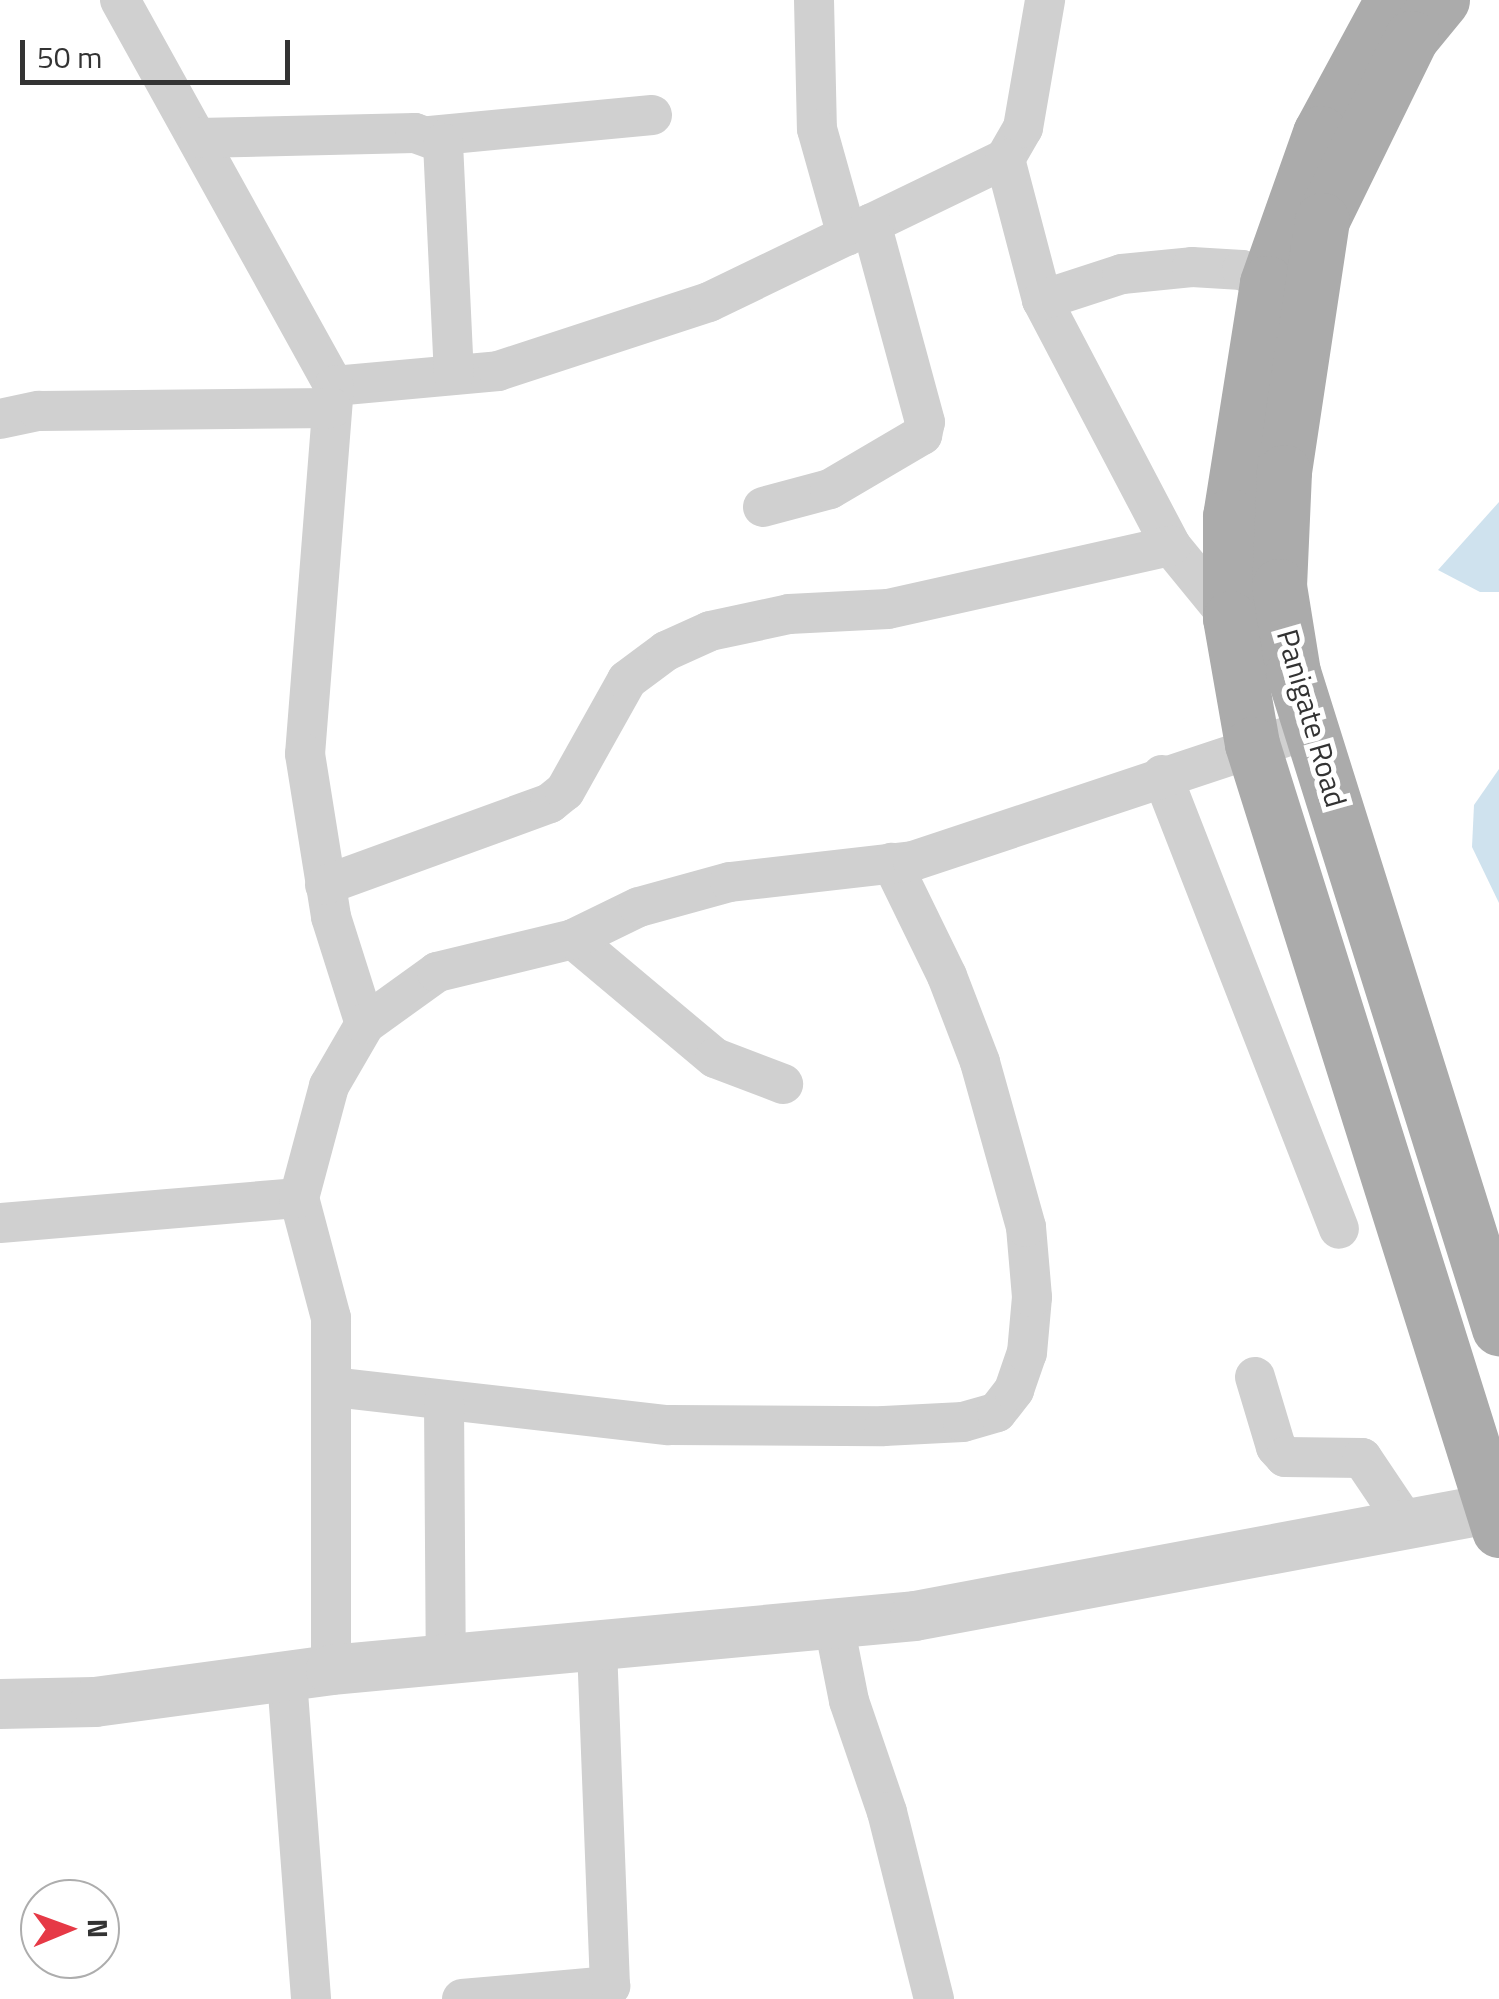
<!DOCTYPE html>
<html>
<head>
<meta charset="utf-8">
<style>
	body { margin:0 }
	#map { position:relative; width:1499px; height:1999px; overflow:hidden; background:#fff; font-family:"Titillium Web",sans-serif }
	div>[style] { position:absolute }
	.water>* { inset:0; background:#cfe2ee }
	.minor>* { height:40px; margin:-20px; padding:0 20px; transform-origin:20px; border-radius:20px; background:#d0d0d0 }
	.tertiary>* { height:50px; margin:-25px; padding:0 25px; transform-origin:25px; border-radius:25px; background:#d0d0d0 }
	.primary>* { height:55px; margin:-27.5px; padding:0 27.5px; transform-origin:27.5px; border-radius:27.5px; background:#ababab }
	span { translate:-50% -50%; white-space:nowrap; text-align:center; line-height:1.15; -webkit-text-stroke:10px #fff; paint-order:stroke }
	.street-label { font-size:30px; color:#333 }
	.north { position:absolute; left:20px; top:1879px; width:100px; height:100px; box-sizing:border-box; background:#fff; border:2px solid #adadad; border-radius:50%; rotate:89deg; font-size:28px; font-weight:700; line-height:40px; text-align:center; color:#333 }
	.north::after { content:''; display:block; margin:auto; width:35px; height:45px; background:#e63946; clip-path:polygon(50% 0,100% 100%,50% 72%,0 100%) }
	.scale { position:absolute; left:20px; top:40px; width:270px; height:45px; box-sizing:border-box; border:5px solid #333; border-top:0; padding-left:12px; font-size:30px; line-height:35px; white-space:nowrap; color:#333; -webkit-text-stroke:8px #fff; paint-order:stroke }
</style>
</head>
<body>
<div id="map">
	<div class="water">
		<i style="clip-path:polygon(1499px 502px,1499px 592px,1480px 592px,1438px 570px)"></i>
		<i style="clip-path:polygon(1499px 769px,1499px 903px,1472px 847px,1474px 805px)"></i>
	</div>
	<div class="minor">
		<i style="left:120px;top:0;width:441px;rotate:61deg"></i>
		<i style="left:334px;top:386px;width:165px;rotate:-5.2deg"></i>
		<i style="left:498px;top:371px;width:222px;rotate:-18.1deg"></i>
		<i style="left:709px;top:302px;width:329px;rotate:-25.8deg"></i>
		<i style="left:1005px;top:159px;width:36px;rotate:-60deg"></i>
		<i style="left:1023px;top:128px;width:130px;rotate:-80.2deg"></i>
		<i style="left:814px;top:0;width:129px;rotate:88.7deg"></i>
		<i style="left:817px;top:129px;width:111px;rotate:74.3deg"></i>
		<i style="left:430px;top:136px;width:223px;rotate:-5.4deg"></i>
		<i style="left:198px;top:138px;width:217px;rotate:-1.3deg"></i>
		<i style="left:415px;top:133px;width:30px;rotate:20deg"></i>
		<i style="left:443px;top:143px;width:232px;rotate:87.3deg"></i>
		<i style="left:1005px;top:159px;width:146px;rotate:75.3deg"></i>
		<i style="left:1042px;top:300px;width:278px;rotate:62.3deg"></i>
		<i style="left:1171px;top:546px;width:93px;rotate:50.7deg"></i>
		<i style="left:1042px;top:300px;width:84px;rotate:-18deg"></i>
		<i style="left:1122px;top:274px;width:70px;rotate:-5.7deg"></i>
		<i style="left:1192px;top:267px;width:50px;rotate:3.4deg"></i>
		<i style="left:1242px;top:270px;width:28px;rotate:27deg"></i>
		<i style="left:334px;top:386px;width:369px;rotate:94.5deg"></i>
		<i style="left:305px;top:754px;width:165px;rotate:80.9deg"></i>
		<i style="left:331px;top:917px;width:112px;rotate:72.4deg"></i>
		<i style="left:0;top:419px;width:40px;rotate:-12deg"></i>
		<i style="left:39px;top:411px;width:293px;rotate:-0.6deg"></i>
		<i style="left:763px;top:507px;width:69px;rotate:-15deg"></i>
		<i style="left:830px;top:489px;width:107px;rotate:-30.4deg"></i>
		<i style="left:922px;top:435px;width:13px;rotate:-77deg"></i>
		<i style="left:925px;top:422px;width:206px;rotate:-105.2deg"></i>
		<i style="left:1162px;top:775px;width:487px;rotate:68.7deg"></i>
		<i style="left:325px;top:885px;width:239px;rotate:-20deg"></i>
		<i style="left:550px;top:803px;width:19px;rotate:-39deg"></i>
		<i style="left:565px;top:791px;width:127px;rotate:-60.8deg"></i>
		<i style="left:627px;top:680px;width:49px;rotate:-36.6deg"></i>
		<i style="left:666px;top:651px;width:48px;rotate:-24.4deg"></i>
		<i style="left:710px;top:631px;width:81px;rotate:-12.1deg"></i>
		<i style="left:789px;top:614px;width:99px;rotate:-2.9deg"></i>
		<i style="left:888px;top:609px;width:290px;rotate:-12.6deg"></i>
		<i style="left:573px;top:939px;width:185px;rotate:40deg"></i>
		<i style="left:715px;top:1058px;width:73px;rotate:20.9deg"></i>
		<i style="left:0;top:1223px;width:300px;rotate:-4.8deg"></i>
		<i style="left:1255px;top:1377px;width:73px;rotate:73.3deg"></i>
		<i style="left:1276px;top:1447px;width:13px;rotate:48deg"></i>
		<i style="left:1285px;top:1457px;width:77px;rotate:0.7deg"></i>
		<i style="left:1362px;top:1458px;width:81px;rotate:56.1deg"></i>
		<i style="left:333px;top:1387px;width:338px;rotate:6.5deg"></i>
		<i style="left:669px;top:1425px;width:215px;rotate:0.3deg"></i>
		<i style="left:884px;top:1426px;width:79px;rotate:-2.9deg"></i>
		<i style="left:963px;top:1422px;width:35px;rotate:-16deg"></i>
		<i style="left:997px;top:1412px;width:28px;rotate:-52deg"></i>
		<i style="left:1014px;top:1390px;width:39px;rotate:-71deg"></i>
		<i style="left:1027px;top:1353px;width:56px;rotate:-84.9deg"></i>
		<i style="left:1032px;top:1297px;width:70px;rotate:-94.9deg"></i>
		<i style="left:1026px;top:1227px;width:171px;rotate:-105.6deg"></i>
		<i style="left:980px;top:1062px;width:92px;rotate:-111deg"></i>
		<i style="left:947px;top:976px;width:126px;rotate:-116deg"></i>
		<i style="left:444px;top:1401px;width:262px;rotate:89.6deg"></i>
		<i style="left:834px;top:1625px;width:77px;rotate:78.8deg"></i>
		<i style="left:849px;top:1701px;width:117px;rotate:71.1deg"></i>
		<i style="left:887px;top:1812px;width:193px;rotate:75.9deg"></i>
		<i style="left:331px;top:1670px;width:352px;rotate:-90deg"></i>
		<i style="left:331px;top:1318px;width:124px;rotate:-104.9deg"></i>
		<i style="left:299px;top:1198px;width:116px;rotate:-75deg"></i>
		<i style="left:329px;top:1086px;width:72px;rotate:-59.9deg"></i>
		<i style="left:365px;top:1024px;width:89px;rotate:-35.8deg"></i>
		<i style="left:437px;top:972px;width:140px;rotate:-13.6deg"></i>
		<i style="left:573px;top:939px;width:73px;rotate:-25.9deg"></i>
		<i style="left:639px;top:907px;width:94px;rotate:-15.4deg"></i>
		<i style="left:730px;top:882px;width:184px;rotate:-6.5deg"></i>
		<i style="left:913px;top:861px;width:421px;rotate:-18.4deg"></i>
		<i style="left:287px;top:1679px;width:321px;rotate:85.7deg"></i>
		<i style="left:462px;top:1999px;width:149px;rotate:-5deg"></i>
		<i style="left:610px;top:1986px;width:337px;rotate:-92.2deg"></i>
	</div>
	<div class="tertiary">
		<i style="left:0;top:1704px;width:95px;rotate:-1.2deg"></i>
		<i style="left:95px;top:1702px;width:238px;rotate:-7.7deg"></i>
		<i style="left:331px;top:1670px;width:586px;rotate:-5.28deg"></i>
		<i style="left:915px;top:1616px;width:594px;rotate:-10.57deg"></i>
	</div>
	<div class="primary">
		<i style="left:1392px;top:0;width:151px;rotate:118.4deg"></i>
		<i style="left:1320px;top:133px;width:159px;rotate:109.5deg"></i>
		<i style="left:1267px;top:283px;width:236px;rotate:99deg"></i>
		<i style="left:1230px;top:516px;width:102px;rotate:90deg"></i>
		<i style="left:1230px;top:618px;width:128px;rotate:80.1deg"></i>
		<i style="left:1252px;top:744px;width:824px;rotate:72.55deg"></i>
		<i style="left:1442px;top:0;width:49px;rotate:129.2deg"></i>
		<i style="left:1411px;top:38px;width:203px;rotate:116.1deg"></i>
		<i style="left:1322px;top:220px;width:255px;rotate:98.6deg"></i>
		<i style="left:1284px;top:472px;width:114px;rotate:92.5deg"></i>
		<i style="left:1279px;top:586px;width:87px;rotate:80.8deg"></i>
		<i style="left:1293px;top:672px;width:688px;rotate:72.57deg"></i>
	</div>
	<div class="street-label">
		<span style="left:1312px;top:718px;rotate:74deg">Panigate Road</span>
	</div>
	<div class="north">N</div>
	<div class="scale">50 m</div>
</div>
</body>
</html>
